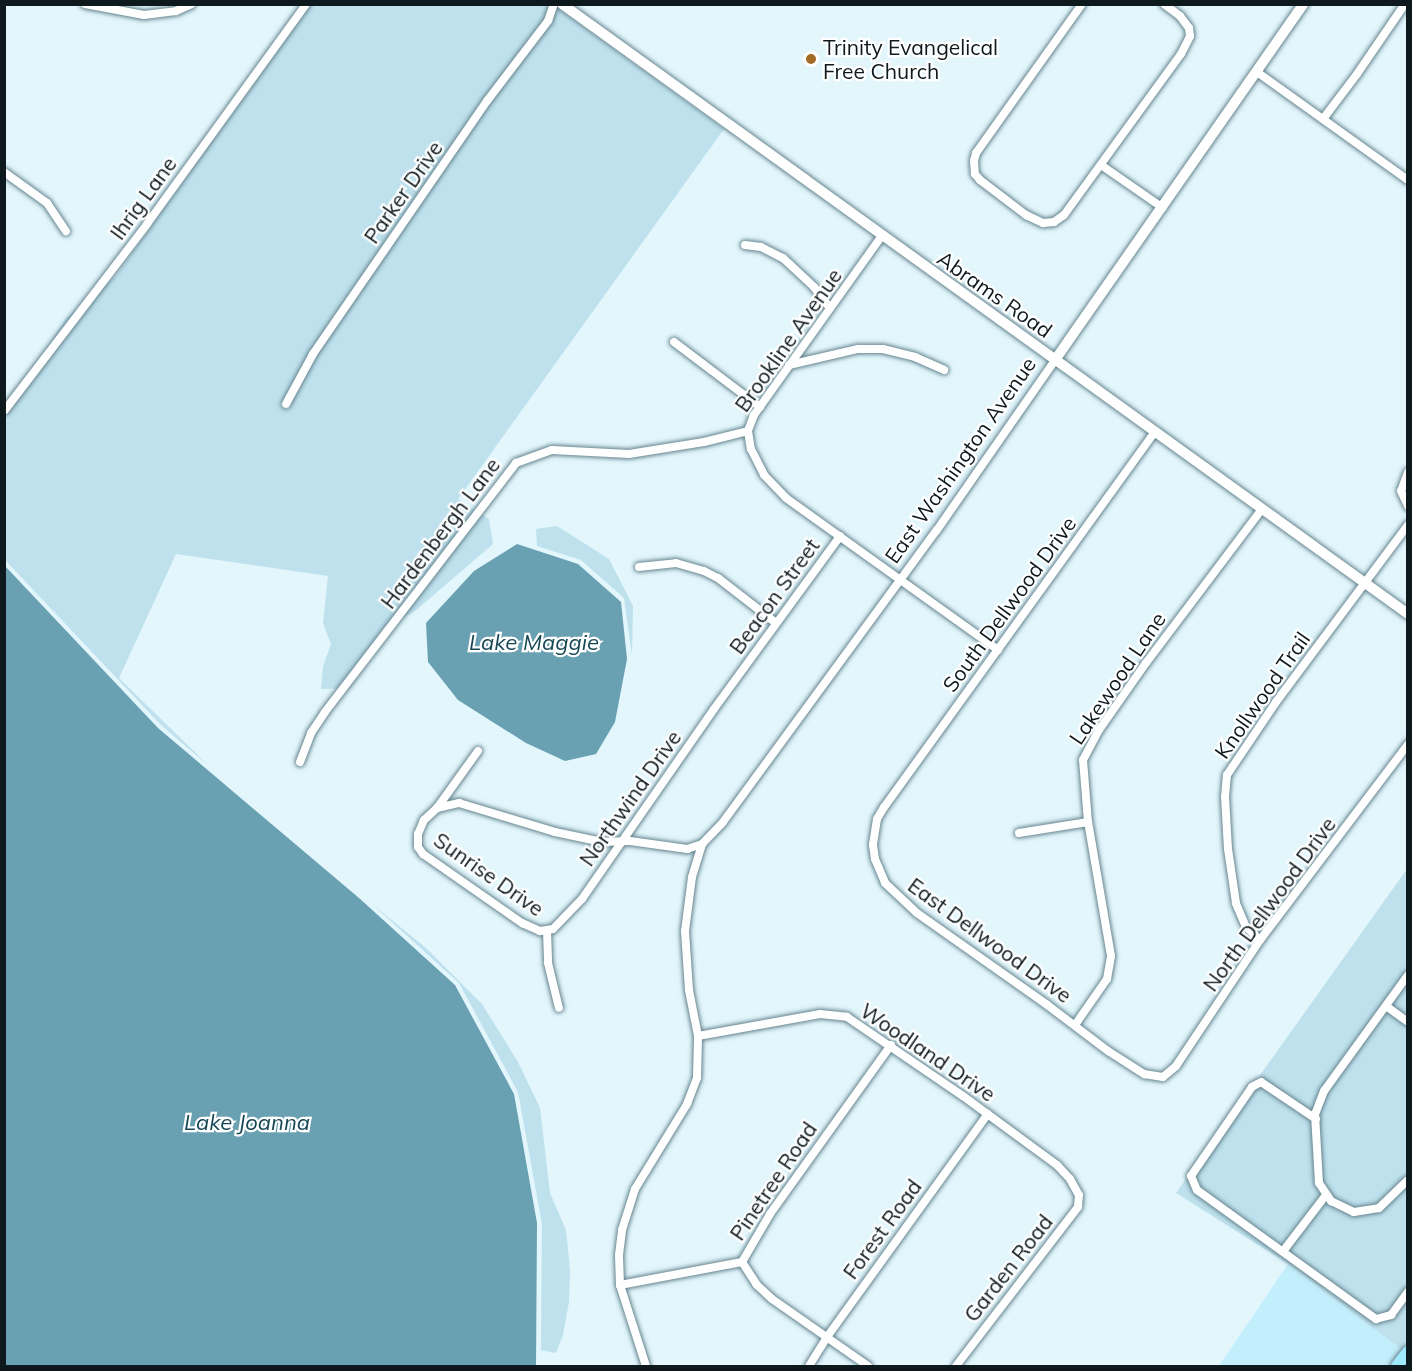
<!DOCTYPE html>
<html>
<head>
<meta charset="utf-8">
<style>
	body { margin:0 }
	#map { position:relative; width:1412px; height:1371px; overflow:hidden; background:#e2f6fc; font-family:Mulish,sans-serif }
	div>[style] { position:absolute }
	.built>* { inset:0; background:#c3eefc }
	.green>* { inset:0; background:#bee1ed }
	.water>* { inset:0; background:#69a0b2 }
	.roads { filter:drop-shadow(0 0 2px #66858f) drop-shadow(0 0 2px #66858f) }
	.street>* { height:8px; margin:-4px; padding:0 4px; transform-origin:4px; border-radius:4px; background:#fff }
	.secondary>* { height:10px; margin:-5px; padding:0 5px; transform-origin:5px; border-radius:5px; background:#fff }
	.primary>* { height:12px; margin:-6px; padding:0 6px; transform-origin:6px; border-radius:6px; background:#9feaff }
	.dots>* { width:16px; height:16px; translate:-50% -50%; box-sizing:border-box; border:3px solid #fff; border-radius:50% }
	span { translate:-50% -50%; white-space:nowrap; text-align:center; line-height:1.15; -webkit-text-stroke:4.5px #fff; paint-order:stroke }
	.poi-label { font-size:21px; color:#0d191d }
	.left { translate:0 -50%; text-align:left }
	.street-label { font-size:21px; color:#0d191d }
	.water-label { font-size:22px; color:#174855; font-style:italic }
	.frame { position:absolute; inset:0; border:6px solid #0d191d; pointer-events:none }
</style>
</head>
<body>
<div id="map">
	<div class="built">
		<i style="clip-path:polygon(1288px 1264px,1402px 1350px,1390px 1366px,1219px 1366px)"></i>
	</div>
	<div class="green">
		<i style="clip-path:polygon(307px 5px,553px 5px,724px 129px,458px 499px,489px 519px,493px 544px,415px 611px,391px 624px,350px 688px,321px 689px,323px 666px,331px 644px,323px 623px,328px 576px,176px 554px,119px 678px,209px 766px,161px 725px,5px 560px,4px 415px,66px 318px,116px 276px)"></i>
		<i style="clip-path:polygon(557px 526px,609px 559px,633px 606px,632px 655px,624px 598px,581px 560px,537px 546px,536px 529px)"></i>
		<i style="clip-path:polygon(1407px 869px,1408px 1342px,1402px 1350px,1288px 1264px,1176px 1193px)"></i>
		<i style="clip-path:polygon(372px 904px,426px 948px,482px 1004px,518px 1062px,540px 1108px,550px 1193px,566px 1230px,570px 1270px,569px 1302px,563px 1335px,556px 1353px,541px 1350px,542px 1224px,518px 1092px,459px 983px)"></i>
	</div>
	<div class="water">
		<i style="clip-path:polygon(517px 544px,578px 564px,621px 602px,627px 659px,615px 722px,596px 754px,565px 761px,526px 743px,458px 700px,428px 662px,426px 623px,474px 571px)"></i>
		<i style="clip-path:polygon(5px 566px,158px 728px,359px 898px,455px 985px,514px 1094px,537px 1223px,536px 1366px,5px 1366px)"></i>
	</div>
	<div class="roads">
		<div class="street">
			<i style="left:85px;top:4px;width:60px;rotate:10.6deg"></i>
			<i style="left:144px;top:15px;width:32px;rotate:-7deg"></i>
			<i style="left:176px;top:11px;width:17px;rotate:-24deg"></i>
			<i style="left:1082px;top:4px;width:183px;rotate:125.4deg"></i>
			<i style="left:976px;top:153px;width:8px;rotate:104deg"></i>
			<i style="left:974px;top:161px;width:13px;rotate:86deg"></i>
			<i style="left:975px;top:174px;width:8px;rotate:50deg"></i>
			<i style="left:980px;top:180px;width:58px;rotate:37.3deg"></i>
			<i style="left:1026px;top:215px;width:19px;rotate:25deg"></i>
			<i style="left:1043px;top:223px;width:11px;rotate:-5deg"></i>
			<i style="left:1054px;top:222px;width:12px;rotate:-35deg"></i>
			<i style="left:1064px;top:215px;width:199px;rotate:-54deg"></i>
			<i style="left:1181px;top:54px;width:20px;rotate:-63deg"></i>
			<i style="left:1190px;top:36px;width:8px;rotate:-97deg"></i>
			<i style="left:1189px;top:28px;width:15px;rotate:-127deg"></i>
			<i style="left:1180px;top:16px;width:20px;rotate:-143deg"></i>
			<i style="left:1257px;top:72px;width:186px;rotate:35.6deg"></i>
			<i style="left:1323px;top:119px;width:56px;rotate:-52.9deg"></i>
			<i style="left:1357px;top:74px;width:85px;rotate:-55.6deg"></i>
			<i style="left:1101px;top:165px;width:75px;rotate:34.7deg"></i>
			<i style="left:4px;top:172px;width:53px;rotate:35.8deg"></i>
			<i style="left:47px;top:203px;width:34px;rotate:56deg"></i>
			<i style="left:881px;top:237px;width:219px;rotate:125.5deg"></i>
			<i style="left:754px;top:415px;width:17px;rotate:111deg"></i>
			<i style="left:748px;top:431px;width:18px;rotate:81deg"></i>
			<i style="left:751px;top:449px;width:29px;rotate:63deg"></i>
			<i style="left:764px;top:475px;width:32px;rotate:46deg"></i>
			<i style="left:786px;top:498px;width:261px;rotate:35.6deg"></i>
			<i style="left:745px;top:245px;width:16px;rotate:7deg"></i>
			<i style="left:761px;top:247px;width:25px;rotate:27deg"></i>
			<i style="left:783px;top:258px;width:42px;rotate:43.1deg"></i>
			<i style="left:814px;top:287px;width:26px;rotate:53deg"></i>
			<i style="left:674px;top:342px;width:108px;rotate:37.1deg"></i>
			<i style="left:789px;top:365px;width:71px;rotate:-13.1deg"></i>
			<i style="left:858px;top:349px;width:25px"></i>
			<i style="left:883px;top:349px;width:33px;rotate:14deg"></i>
			<i style="left:915px;top:357px;width:32px;rotate:24deg"></i>
			<i style="left:286px;top:404px;width:57px;rotate:-61.6deg"></i>
			<i style="left:313px;top:354px;width:307px;rotate:-55.5deg"></i>
			<i style="left:487px;top:101px;width:101px;rotate:-52.7deg"></i>
			<i style="left:548px;top:21px;width:18px;rotate:-71deg"></i>
			<i style="left:5px;top:410px;width:234px;rotate:-52.6deg"></i>
			<i style="left:147px;top:224px;width:271px;rotate:-54.1deg"></i>
			<i style="left:1154px;top:433px;width:461px;rotate:125.8deg"></i>
			<i style="left:884px;top:807px;width:14px;rotate:120deg"></i>
			<i style="left:877px;top:819px;width:26px;rotate:99deg"></i>
			<i style="left:873px;top:845px;width:14px;rotate:82deg"></i>
			<i style="left:875px;top:859px;width:26px;rotate:67deg"></i>
			<i style="left:885px;top:883px;width:44px;rotate:43.2deg"></i>
			<i style="left:917px;top:913px;width:158px;rotate:35.2deg"></i>
			<i style="left:1046px;top:1004px;width:78px;rotate:37.2deg"></i>
			<i style="left:1108px;top:1051px;width:43px;rotate:32.6deg"></i>
			<i style="left:1144px;top:1074px;width:19px;rotate:9deg"></i>
			<i style="left:1163px;top:1077px;width:17px;rotate:-40deg"></i>
			<i style="left:1176px;top:1066px;width:151px;rotate:-56.3deg"></i>
			<i style="left:1260px;top:940px;width:246px;rotate:-52.9deg"></i>
			<i style="left:1408px;top:472px;width:20px;rotate:110deg"></i>
			<i style="left:1401px;top:491px;width:17px;rotate:65deg"></i>
			<i style="left:639px;top:567px;width:37px;rotate:-6deg"></i>
			<i style="left:676px;top:563px;width:29px;rotate:16deg"></i>
			<i style="left:704px;top:571px;width:16px;rotate:27deg"></i>
			<i style="left:718px;top:578px;width:73px;rotate:37.8deg"></i>
			<i style="left:478px;top:751px;width:70px;rotate:125.7deg"></i>
			<i style="left:437px;top:808px;width:18px;rotate:137deg"></i>
			<i style="left:424px;top:820px;width:15px;rotate:113deg"></i>
			<i style="left:418px;top:834px;width:13px;rotate:90deg"></i>
			<i style="left:418px;top:847px;width:9px;rotate:54deg"></i>
			<i style="left:423px;top:854px;width:121px;rotate:34.9deg"></i>
			<i style="left:522px;top:923px;width:20px;rotate:24deg"></i>
			<i style="left:540px;top:931px;width:13px;rotate:-9deg"></i>
			<i style="left:553px;top:929px;width:42px;rotate:-46deg"></i>
			<i style="left:582px;top:899px;width:231px;rotate:-55.2deg"></i>
			<i style="left:714px;top:709px;width:214px;rotate:-53.9deg"></i>
			<i style="left:300px;top:762px;width:31px;rotate:-69deg"></i>
			<i style="left:311px;top:733px;width:25px;rotate:-56deg"></i>
			<i style="left:325px;top:712px;width:314px;rotate:-52.5deg"></i>
			<i style="left:516px;top:463px;width:38px;rotate:-20deg"></i>
			<i style="left:552px;top:450px;width:77px;rotate:3deg"></i>
			<i style="left:629px;top:454px;width:76px;rotate:-9.1deg"></i>
			<i style="left:704px;top:442px;width:45px;rotate:-14deg"></i>
			<i style="left:437px;top:808px;width:23px;rotate:-13deg"></i>
			<i style="left:459px;top:803px;width:100px;rotate:16.8deg"></i>
			<i style="left:555px;top:832px;width:48px;rotate:12deg"></i>
			<i style="left:602px;top:842px;width:28px;rotate:-2deg"></i>
			<i style="left:630px;top:841px;width:58px;rotate:8deg"></i>
			<i style="left:687px;top:849px;width:16px;rotate:-18deg"></i>
			<i style="left:702px;top:844px;width:30px;rotate:-46deg"></i>
			<i style="left:723px;top:822px;width:362px;rotate:-53.8deg"></i>
			<i style="left:937px;top:530px;width:207px;rotate:-55.2deg"></i>
			<i style="left:1019px;top:833px;width:70px;rotate:-9.1deg"></i>
			<i style="left:547px;top:931px;width:32px;rotate:88deg"></i>
			<i style="left:548px;top:963px;width:46px;rotate:76.3deg"></i>
			<i style="left:1260px;top:940px;width:19px;rotate:-137deg"></i>
			<i style="left:1246px;top:927px;width:26px;rotate:-113deg"></i>
			<i style="left:1236px;top:903px;width:55px;rotate:-98.4deg"></i>
			<i style="left:1228px;top:849px;width:52px;rotate:-93.3deg"></i>
			<i style="left:1225px;top:797px;width:22px;rotate:-85deg"></i>
			<i style="left:1227px;top:775px;width:88px;rotate:-56.1deg"></i>
			<i style="left:1276px;top:702px;width:221px;rotate:-53.3deg"></i>
			<i style="left:1408px;top:975px;width:143px;rotate:125.9deg"></i>
			<i style="left:1324px;top:1091px;width:25px;rotate:111deg"></i>
			<i style="left:1315px;top:1114px;width:69px;rotate:86.7deg"></i>
			<i style="left:1319px;top:1183px;width:22px;rotate:56deg"></i>
			<i style="left:1331px;top:1201px;width:25px;rotate:26deg"></i>
			<i style="left:1354px;top:1212px;width:25px;rotate:-9deg"></i>
			<i style="left:1379px;top:1208px;width:40px;rotate:-44deg"></i>
			<i style="left:1386px;top:1006px;width:27px;rotate:36deg"></i>
			<i style="left:1075px;top:1025px;width:56px;rotate:-55.2deg"></i>
			<i style="left:1107px;top:979px;width:23px;rotate:-80deg"></i>
			<i style="left:1111px;top:956px;width:136px;rotate:-99.7deg"></i>
			<i style="left:1088px;top:822px;width:62px;rotate:-94.6deg"></i>
			<i style="left:1083px;top:760px;width:34px;rotate:-62deg"></i>
			<i style="left:1099px;top:730px;width:82px;rotate:-55deg"></i>
			<i style="left:1146px;top:663px;width:193px;rotate:-53deg"></i>
			<i style="left:698px;top:1036px;width:124px;rotate:-10.2deg"></i>
			<i style="left:820px;top:1014px;width:27px;rotate:6deg"></i>
			<i style="left:847px;top:1017px;width:140px;rotate:34.3deg"></i>
			<i style="left:963px;top:1096px;width:117px;rotate:36.3deg"></i>
			<i style="left:1057px;top:1165px;width:19px;rotate:47deg"></i>
			<i style="left:1070px;top:1179px;width:18px;rotate:61deg"></i>
			<i style="left:1079px;top:1195px;width:12px;rotate:95deg"></i>
			<i style="left:1078px;top:1207px;width:200px;rotate:127.5deg"></i>
			<i style="left:1316px;top:1119px;width:66px;rotate:-146.1deg"></i>
			<i style="left:1261px;top:1082px;width:10px;rotate:151deg"></i>
			<i style="left:1252px;top:1087px;width:108px;rotate:124.4deg"></i>
			<i style="left:1191px;top:1176px;width:15px;rotate:67deg"></i>
			<i style="left:1197px;top:1190px;width:221px;rotate:35.8deg"></i>
			<i style="left:1376px;top:1319px;width:16px;rotate:-15deg"></i>
			<i style="left:1391px;top:1315px;width:29px;rotate:-54deg"></i>
			<i style="left:1284px;top:1250px;width:69px;rotate:-52.6deg"></i>
			<i style="left:620px;top:1285px;width:124px;rotate:-10.7deg"></i>
			<i style="left:646px;top:1366px;width:85px;rotate:-107.8deg"></i>
			<i style="left:620px;top:1285px;width:30px;rotate:-92deg"></i>
			<i style="left:619px;top:1255px;width:25px;rotate:-83deg"></i>
			<i style="left:622px;top:1230px;width:43px;rotate:-72.4deg"></i>
			<i style="left:635px;top:1189px;width:100px;rotate:-58.5deg"></i>
			<i style="left:687px;top:1104px;width:28px;rotate:-69deg"></i>
			<i style="left:697px;top:1078px;width:42px;rotate:-88.6deg"></i>
			<i style="left:698px;top:1036px;width:47px;rotate:-101.1deg"></i>
			<i style="left:689px;top:990px;width:59px;rotate:-93.9deg"></i>
			<i style="left:685px;top:931px;width:54px;rotate:-82.6deg"></i>
			<i style="left:692px;top:877px;width:34px;rotate:-73deg"></i>
			<i style="left:809px;top:1366px;width:34px;rotate:-58deg"></i>
			<i style="left:827px;top:1337px;width:275px;rotate:-54.2deg"></i>
			<i style="left:868px;top:1366px;width:117px;rotate:-145.1deg"></i>
			<i style="left:772px;top:1299px;width:21px;rotate:-137deg"></i>
			<i style="left:757px;top:1285px;width:27px;rotate:-123deg"></i>
			<i style="left:742px;top:1262px;width:56px;rotate:-59.7deg"></i>
			<i style="left:770px;top:1214px;width:208px;rotate:-54.4deg"></i>
		</div>
		<div class="secondary">
			<i style="left:562px;top:4px;width:1043px;rotate:35.79deg"></i>
			<i style="left:1055px;top:360px;width:434px;rotate:-55.1deg"></i>
		</div>
		<div class="primary">
			<i style="left:1397px;top:1366px;width:18px;rotate:-52deg"></i>
		</div>
	</div>
	<div class="dots">
		<i style="left:811px;top:59px;background:#a26c26"></i>
	</div>
	<div class="poi-label">
		<span class="left" style="left:823px;top:59px">Trinity Evangelical<br>Free Church</span>
	</div>
	<div class="street-label">
		<span style="left:403px;top:192px;rotate:-55deg">Parker Drive</span>
		<span style="left:143px;top:198px;rotate:-54deg">Ihrig Lane</span>
		<span style="left:995px;top:294px;rotate:35deg">Abrams Road</span>
		<span style="left:788px;top:340px;rotate:-55deg">Brookline Avenue</span>
		<span style="left:960px;top:460px;rotate:-55deg">East Washington Avenue</span>
		<span style="left:440px;top:533px;rotate:-53deg">Hardenbergh Lane</span>
		<span style="left:774px;top:596px;rotate:-54deg">Beacon Street</span>
		<span style="left:1009px;top:604px;rotate:-54deg">South Dellwood Drive</span>
		<span style="left:1117px;top:678px;rotate:-56deg">Lakewood Lane</span>
		<span style="left:1262px;top:695px;rotate:-55deg">Knollwood Trail</span>
		<span style="left:630px;top:798px;rotate:-55deg">Northwind Drive</span>
		<span style="left:489px;top:874px;rotate:35deg">Sunrise Drive</span>
		<span style="left:1269px;top:904px;rotate:-54deg">North Dellwood Drive</span>
		<span style="left:990px;top:940px;rotate:36deg">East Dellwood Drive</span>
		<span style="left:928px;top:1052px;rotate:34deg">Woodland Drive</span>
		<span style="left:773px;top:1181px;rotate:-56deg">Pinetree Road</span>
		<span style="left:882px;top:1229px;rotate:-54deg">Forest Road</span>
		<span style="left:1008px;top:1268px;rotate:-52deg">Garden Road</span>
	</div>
	<div class="water-label">
		<span style="left:534px;top:643px">Lake Maggie</span>
		<span style="left:247px;top:1123px">Lake Joanna</span>
	</div>
	<div class="frame"></div>
</div>
</body>
</html>
